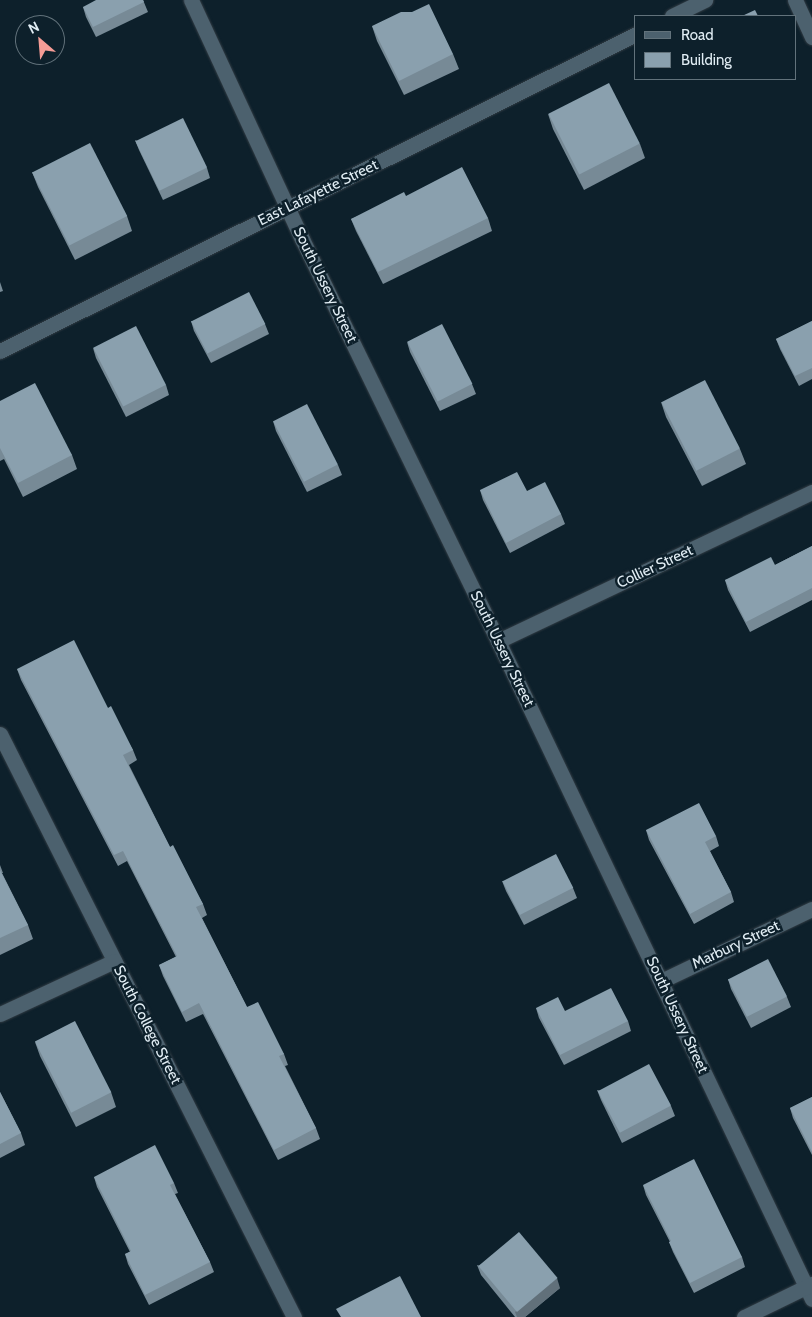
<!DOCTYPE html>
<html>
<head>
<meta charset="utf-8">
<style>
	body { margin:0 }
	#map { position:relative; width:812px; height:1317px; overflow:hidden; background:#0d202b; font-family:Cabin,sans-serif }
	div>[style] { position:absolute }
	.roads { filter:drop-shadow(0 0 1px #323c44) drop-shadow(0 0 1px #323c44) }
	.street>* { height:15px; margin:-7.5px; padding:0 7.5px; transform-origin:7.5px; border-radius:7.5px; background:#4c616e }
	.secondary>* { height:15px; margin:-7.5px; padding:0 7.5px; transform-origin:7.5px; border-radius:7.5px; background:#4c616e }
	.wall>* { inset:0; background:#778a96 }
	.shaded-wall>* { inset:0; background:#61707a }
	.building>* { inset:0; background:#8aa0ae; transform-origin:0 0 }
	span { translate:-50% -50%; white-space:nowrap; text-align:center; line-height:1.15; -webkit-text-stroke:5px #0d202b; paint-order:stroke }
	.street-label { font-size:15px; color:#e1edf4 }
	.legend { position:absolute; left:634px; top:15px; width:162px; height:65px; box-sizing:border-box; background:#0d202b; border:1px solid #62727b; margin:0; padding:6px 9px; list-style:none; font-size:15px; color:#e1edf4 }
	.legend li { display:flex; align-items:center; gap:10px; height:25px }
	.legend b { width:25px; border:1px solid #62727b }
	.north { position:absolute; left:15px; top:15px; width:50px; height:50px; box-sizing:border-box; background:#0d202b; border:1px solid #62727b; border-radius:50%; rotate:333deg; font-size:14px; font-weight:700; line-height:20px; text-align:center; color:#e1edf4 }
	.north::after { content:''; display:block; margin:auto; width:18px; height:22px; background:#f59c96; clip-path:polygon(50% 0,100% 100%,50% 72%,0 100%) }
</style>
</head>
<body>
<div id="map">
	<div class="roads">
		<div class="street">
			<i style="left:191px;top:0;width:264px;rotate:65.1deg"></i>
			<i style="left:302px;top:239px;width:447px;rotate:64deg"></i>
			<i style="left:498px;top:641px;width:729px;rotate:64.49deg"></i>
			<i style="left:795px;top:0;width:41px;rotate:65.3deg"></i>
			<i style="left:498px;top:641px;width:348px;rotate:-25.4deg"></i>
			<i style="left:0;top:734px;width:653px;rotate:63.24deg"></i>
			<i style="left:661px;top:981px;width:167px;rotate:-25.5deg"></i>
			<i style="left:0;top:1014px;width:126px;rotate:-24.9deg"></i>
			<i style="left:744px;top:1317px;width:76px;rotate:-25.9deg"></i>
		</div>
		<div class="secondary">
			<i style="left:672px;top:16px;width:37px;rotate:-26deg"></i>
			<i style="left:0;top:351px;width:711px;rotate:-26.49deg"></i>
		</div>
	</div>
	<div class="wall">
		<i style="clip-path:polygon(143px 0,148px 12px,96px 37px,86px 17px,83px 7px)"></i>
		<i style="clip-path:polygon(372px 26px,453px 54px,459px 69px,404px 95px,377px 41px)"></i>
		<i style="clip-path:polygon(548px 114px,640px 144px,645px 158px,584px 190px,553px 129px)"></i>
		<i style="clip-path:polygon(135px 140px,207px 168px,210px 178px,163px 200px,139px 150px)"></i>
		<i style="clip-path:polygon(32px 172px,127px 216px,132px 231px,75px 260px,38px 187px)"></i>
		<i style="clip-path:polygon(406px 196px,488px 218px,492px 231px,383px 284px,356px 231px,351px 219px)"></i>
		<i style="clip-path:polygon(0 282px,3px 291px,0 292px)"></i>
		<i style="clip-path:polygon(191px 321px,265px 324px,269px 334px,211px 363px,194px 331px)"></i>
		<i style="clip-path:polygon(812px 321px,812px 379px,799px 386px,780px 349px,776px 339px)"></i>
		<i style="clip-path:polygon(407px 342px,472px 384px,476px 394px,440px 411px,410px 352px)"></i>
		<i style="clip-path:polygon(93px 348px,166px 385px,169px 395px,126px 417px,96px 358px)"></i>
		<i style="clip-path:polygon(0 401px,72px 455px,77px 469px,23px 497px,4px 459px,0 461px)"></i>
		<i style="clip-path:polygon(661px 402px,740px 449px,746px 464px,702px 486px,666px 417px)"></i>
		<i style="clip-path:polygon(273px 421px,338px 465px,342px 475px,307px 492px,276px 431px)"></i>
		<i style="clip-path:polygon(480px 490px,527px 491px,561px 514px,565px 524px,510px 553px,483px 500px)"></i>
		<i style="clip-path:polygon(812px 546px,812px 600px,750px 632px,728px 590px,725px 580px,775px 565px)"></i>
		<i style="clip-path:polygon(17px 669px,108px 708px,133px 750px,137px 760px,129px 765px,170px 847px,203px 904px,207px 915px,202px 918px,247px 1007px,284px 1054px,288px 1065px,285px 1066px,316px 1128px,320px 1139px,278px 1160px,203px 1014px,186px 1022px,163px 976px,159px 965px,176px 957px,127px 861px,118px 866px,21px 680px)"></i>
		<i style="clip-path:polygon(646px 830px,716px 836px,719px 846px,710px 851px,731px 892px,734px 902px,694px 924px,649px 840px)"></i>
		<i style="clip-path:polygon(0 865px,3px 873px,2px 873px,28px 925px,33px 939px,0 955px)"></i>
		<i style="clip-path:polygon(502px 881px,573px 888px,577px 898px,524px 925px,506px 891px)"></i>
		<i style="clip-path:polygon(728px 979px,787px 997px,791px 1007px,751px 1028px,731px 989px)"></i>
		<i style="clip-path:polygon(536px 1008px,565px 1011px,628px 1021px,631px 1031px,564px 1065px,539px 1018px)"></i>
		<i style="clip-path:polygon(35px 1042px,111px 1092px,116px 1107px,76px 1127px,40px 1056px)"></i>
		<i style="clip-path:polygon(597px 1090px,671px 1106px,675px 1116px,622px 1143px,601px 1100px)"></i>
		<i style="clip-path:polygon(0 1092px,21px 1133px,25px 1145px,0 1158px)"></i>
		<i style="clip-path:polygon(812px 1097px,812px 1155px,793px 1118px,790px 1108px)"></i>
		<i style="clip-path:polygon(94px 1177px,174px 1183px,178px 1193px,175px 1194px,210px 1262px,214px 1272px,149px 1305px,128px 1264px,125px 1254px,130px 1252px,97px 1187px)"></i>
		<i style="clip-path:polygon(643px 1185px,742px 1257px,745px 1267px,694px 1293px,673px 1252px,669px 1242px,670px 1242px,646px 1195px)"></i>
		<i style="clip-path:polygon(477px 1265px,560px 1288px,525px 1317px,515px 1317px,481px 1275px)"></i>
	</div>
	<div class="shaded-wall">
		<i style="clip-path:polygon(557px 1278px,560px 1288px,525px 1317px,517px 1317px,515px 1312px)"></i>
	</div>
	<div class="building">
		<i style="clip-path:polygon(96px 0,143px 0,144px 2px,93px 27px,83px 7px)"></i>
		<i style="clip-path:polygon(429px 4px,453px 54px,399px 81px,372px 26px,401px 12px,412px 12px)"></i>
		<i style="clip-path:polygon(755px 10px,758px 16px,742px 16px)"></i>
		<i style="left:609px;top:83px;width:68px;height:68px;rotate:63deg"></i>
		<i style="left:183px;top:118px;width:55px;height:53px;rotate:64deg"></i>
		<i style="left:90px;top:143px;width:82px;height:65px;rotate:63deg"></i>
		<i style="clip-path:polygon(462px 167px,488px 218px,378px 272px,351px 219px,404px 192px,406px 196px)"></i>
		<i style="left:249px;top:292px;width:36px;height:65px;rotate:63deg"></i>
		<i style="clip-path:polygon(812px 321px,812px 368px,795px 376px,776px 339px)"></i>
		<i style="left:442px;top:324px;width:67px;height:39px;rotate:63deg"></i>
		<i style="left:136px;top:326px;width:66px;height:48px;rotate:63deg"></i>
		<i style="left:705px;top:380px;width:77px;height:49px;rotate:63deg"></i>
		<i style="clip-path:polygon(35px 383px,72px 455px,18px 483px,0 448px,0 401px)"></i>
		<i style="left:307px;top:404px;width:68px;height:38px;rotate:63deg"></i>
		<i style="clip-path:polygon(517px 472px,527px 491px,545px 482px,561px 514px,506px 543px,480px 490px)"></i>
		<i style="clip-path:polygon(812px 546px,812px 588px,746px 622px,725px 580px,771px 557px,775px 565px)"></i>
		<i style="clip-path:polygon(74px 640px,108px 708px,111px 706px,133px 750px,123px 755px,170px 847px,173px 845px,203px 904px,196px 907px,247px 1007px,258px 1002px,284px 1054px,279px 1056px,316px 1128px,274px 1150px,199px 1003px,182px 1012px,159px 965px,177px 956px,123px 851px,114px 855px,17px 669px)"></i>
		<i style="clip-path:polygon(699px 803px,716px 836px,705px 842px,731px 892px,690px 914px,646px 830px)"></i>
		<i style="left:556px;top:854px;width:38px;height:60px;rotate:63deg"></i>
		<i style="clip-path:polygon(0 870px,28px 925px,0 938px)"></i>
		<i style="left:768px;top:959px;width:42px;height:45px;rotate:63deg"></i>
		<i style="clip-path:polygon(611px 988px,628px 1021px,560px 1055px,536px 1008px,558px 997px,565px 1011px)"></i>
		<i style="left:75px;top:1021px;width:80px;height:45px;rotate:63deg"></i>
		<i style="left:649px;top:1064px;width:47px;height:58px;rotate:62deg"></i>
		<i style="clip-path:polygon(0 1092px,21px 1133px,0 1144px)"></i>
		<i style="clip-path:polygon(812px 1097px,812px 1152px,790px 1108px)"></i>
		<i style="clip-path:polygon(155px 1145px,174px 1183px,170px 1185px,210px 1262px,145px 1295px,125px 1254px,131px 1251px,94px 1177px)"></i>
		<i style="clip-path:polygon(694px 1159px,742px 1257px,690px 1283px,669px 1242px,671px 1241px,643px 1185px)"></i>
		<i style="left:519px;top:1232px;width:60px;height:53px;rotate:50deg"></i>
		<i style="clip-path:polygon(400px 1276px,421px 1317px,341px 1317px,336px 1309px)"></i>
	</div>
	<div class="street-label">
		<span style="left:318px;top:193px;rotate:-26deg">East Lafayette Street</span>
		<span style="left:325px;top:285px;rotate:64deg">South Ussery Street</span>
		<span style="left:655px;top:567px;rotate:-25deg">Collier Street</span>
		<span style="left:502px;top:649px;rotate:64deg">South Ussery Street</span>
		<span style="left:736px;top:945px;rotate:-25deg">Marbury Street</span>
		<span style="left:677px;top:1015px;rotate:65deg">South Ussery Street</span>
		<span style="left:147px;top:1025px;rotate:63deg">South College Street</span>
	</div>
	<ul class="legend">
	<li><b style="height:6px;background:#4c616e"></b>Road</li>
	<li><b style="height:14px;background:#8aa0ae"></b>Building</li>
	</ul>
	<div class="north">N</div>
</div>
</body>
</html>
